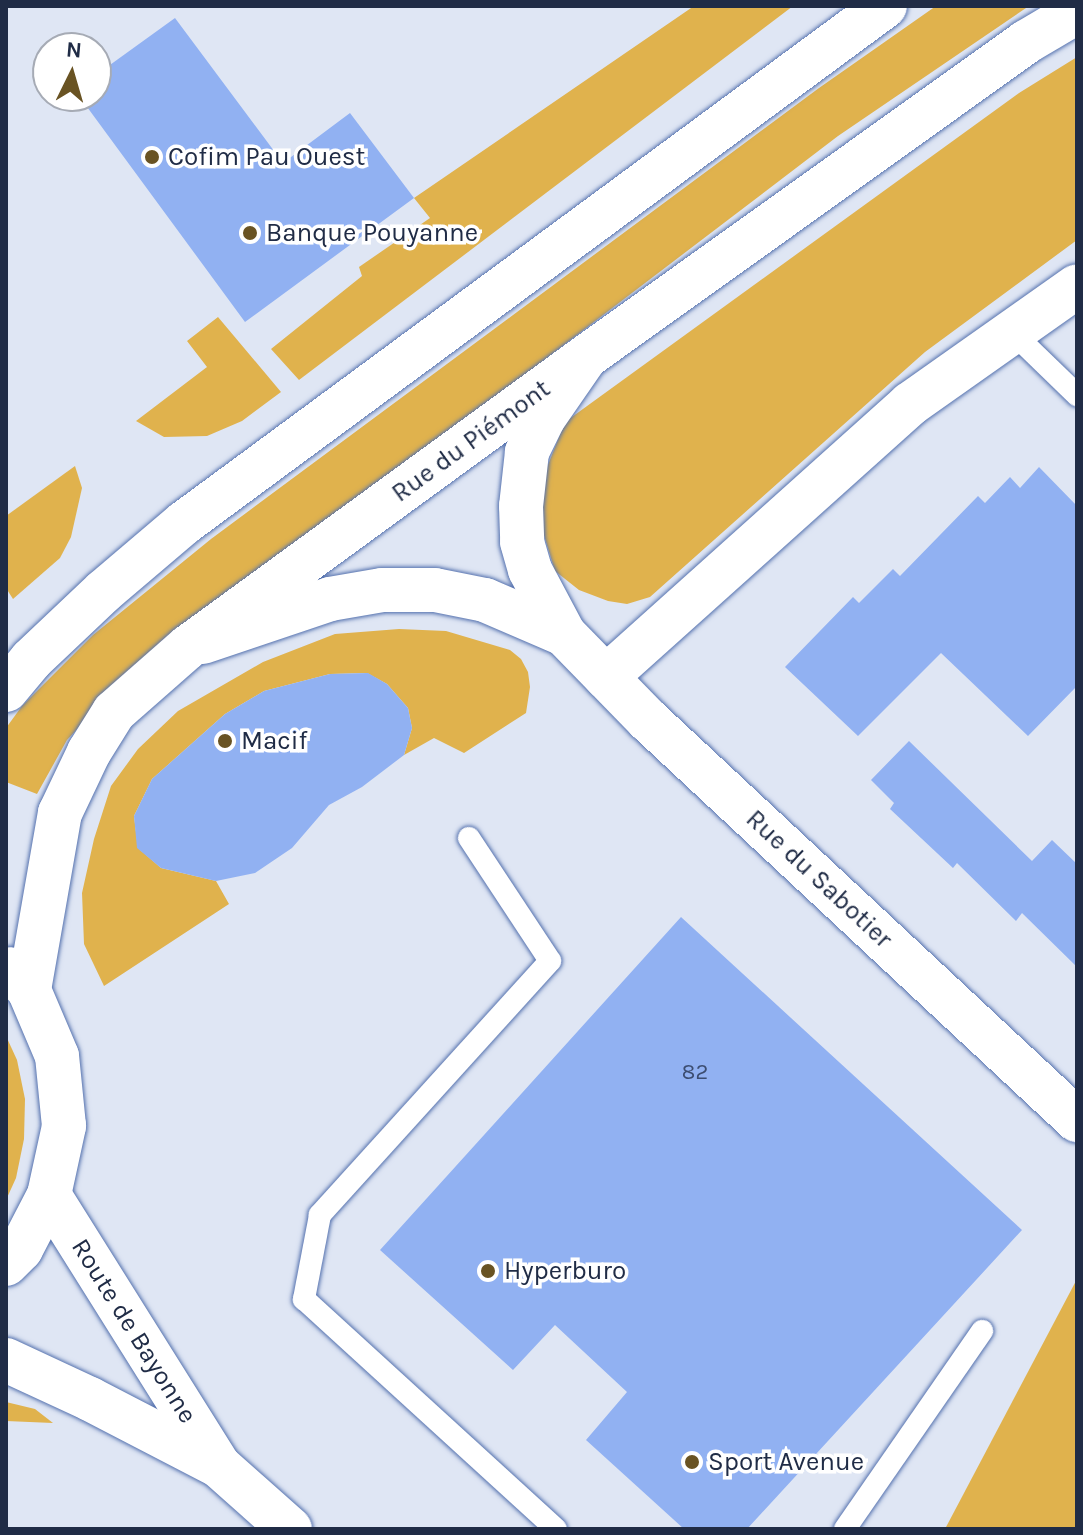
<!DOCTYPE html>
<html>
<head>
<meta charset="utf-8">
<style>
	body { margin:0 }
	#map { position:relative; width:1083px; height:1535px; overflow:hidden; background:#dfe6f4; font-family:Karla,sans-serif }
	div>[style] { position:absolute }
	.green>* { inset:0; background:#e0b24d }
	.building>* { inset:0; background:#91b1f2 }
	.roads { filter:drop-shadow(0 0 2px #5471ae) drop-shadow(0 0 2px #5471ae) }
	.service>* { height:22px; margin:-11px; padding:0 11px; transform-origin:11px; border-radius:11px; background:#fff }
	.minor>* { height:44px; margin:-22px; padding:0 22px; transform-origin:22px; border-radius:22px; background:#fff }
	.secondary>* { height:44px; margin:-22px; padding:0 22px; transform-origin:22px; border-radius:22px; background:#fff }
	.primary>* { height:44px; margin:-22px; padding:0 22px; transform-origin:22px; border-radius:22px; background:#fff }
	.dots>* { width:22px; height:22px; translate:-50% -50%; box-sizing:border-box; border:4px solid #fff; border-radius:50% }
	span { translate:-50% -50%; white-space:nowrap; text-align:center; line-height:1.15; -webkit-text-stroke:7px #fff; paint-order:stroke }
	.number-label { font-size:22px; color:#3c4d71 }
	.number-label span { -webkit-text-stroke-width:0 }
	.poi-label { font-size:26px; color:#202c46 }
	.left { translate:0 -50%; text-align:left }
	.street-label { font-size:26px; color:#202c46 }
	.frame { position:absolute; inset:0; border:8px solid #202c46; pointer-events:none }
	.north { position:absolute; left:32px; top:32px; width:80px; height:80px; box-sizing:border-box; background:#fff; border:2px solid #a6abb5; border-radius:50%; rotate:5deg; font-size:22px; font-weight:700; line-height:32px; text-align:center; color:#202c46 }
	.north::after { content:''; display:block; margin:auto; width:28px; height:36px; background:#695323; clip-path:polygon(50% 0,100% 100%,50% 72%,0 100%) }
</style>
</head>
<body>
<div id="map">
	<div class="green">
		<i style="clip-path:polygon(694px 6px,793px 6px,299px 380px,271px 349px,362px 276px,359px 267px,430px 218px,414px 198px)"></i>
		<i style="clip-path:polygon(936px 6px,1029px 6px,838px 136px,119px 684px,67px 740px,37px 794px,6px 782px,6px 728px,22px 706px,93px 635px,211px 539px,819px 88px)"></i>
		<i style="clip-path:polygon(1077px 57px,1077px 240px,925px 352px,650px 597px,627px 604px,608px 601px,579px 590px,555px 571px,539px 519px,542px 480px,565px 422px,1019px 93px)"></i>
		<i style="clip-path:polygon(218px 317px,281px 392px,242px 421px,207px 436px,164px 437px,136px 421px,207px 367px,187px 341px)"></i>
		<i style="clip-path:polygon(75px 466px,82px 488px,71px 537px,60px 558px,13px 599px,6px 588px,6px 516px)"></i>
		<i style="clip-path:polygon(399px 629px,446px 631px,510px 650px,521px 659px,528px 672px,530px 687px,526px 713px,464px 753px,434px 738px,404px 755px,412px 728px,408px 708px,387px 684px,367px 673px,330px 674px,264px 691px,225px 714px,152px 779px,134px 816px,138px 848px,161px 868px,216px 881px,229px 904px,104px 986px,84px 944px,82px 893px,94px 839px,111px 786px,138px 749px,178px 711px,263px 662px,335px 634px)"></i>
		<i style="clip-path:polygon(6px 1036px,17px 1060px,25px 1099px,24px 1139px,16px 1178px,6px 1200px)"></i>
		<i style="clip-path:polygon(1077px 1279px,1077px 1529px,945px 1529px)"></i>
		<i style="clip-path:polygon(6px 1402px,35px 1409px,53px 1423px,6px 1421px)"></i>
	</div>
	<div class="building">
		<i style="clip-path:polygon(175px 18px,283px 163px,350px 113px,414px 198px,245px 322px,79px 96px,96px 96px,96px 75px)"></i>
		<i style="clip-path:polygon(1039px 467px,1077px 506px,1077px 686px,1028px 736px,941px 653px,858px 736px,785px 667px,853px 597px,859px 603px,893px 569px,900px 576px,978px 496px,985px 503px,1010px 477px,1020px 488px)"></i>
		<i style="clip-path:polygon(368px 673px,387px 684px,408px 708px,412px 728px,404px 755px,362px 787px,329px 805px,292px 848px,255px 873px,216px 881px,161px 868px,137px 848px,134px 816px,152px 779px,225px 714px,264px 691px,330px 674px)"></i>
		<i style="clip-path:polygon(909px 741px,1032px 861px,1052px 840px,1077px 864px,1077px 967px,1022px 913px,1016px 921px,957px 863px,953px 868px,890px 809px,894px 803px,871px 780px)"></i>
		<i style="clip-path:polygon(681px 917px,1022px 1230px,747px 1529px,684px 1529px,586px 1440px,627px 1392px,555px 1325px,513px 1370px,380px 1250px)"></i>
	</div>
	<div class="roads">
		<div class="service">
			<i style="left:1012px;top:332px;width:91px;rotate:44.1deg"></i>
			<i style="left:469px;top:838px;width:147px;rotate:56.6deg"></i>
			<i style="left:550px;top:961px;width:343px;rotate:132.2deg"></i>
			<i style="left:320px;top:1215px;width:86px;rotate:100.8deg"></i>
			<i style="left:304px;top:1299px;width:341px;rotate:42.4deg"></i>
			<i style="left:845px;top:1529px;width:241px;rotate:-55.3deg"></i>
		</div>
		<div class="minor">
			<i style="left:583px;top:361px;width:70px;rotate:124.6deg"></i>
			<i style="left:543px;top:419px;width:37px;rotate:116deg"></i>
			<i style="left:527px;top:452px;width:54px;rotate:96.3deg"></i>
			<i style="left:521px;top:506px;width:36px;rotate:88deg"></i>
			<i style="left:522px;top:542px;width:29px;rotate:74deg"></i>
			<i style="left:530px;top:570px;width:72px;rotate:62deg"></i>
			<i style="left:564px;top:634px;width:120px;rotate:45.7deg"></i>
			<i style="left:648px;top:720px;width:587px;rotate:43deg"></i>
			<i style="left:203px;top:642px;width:134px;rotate:-18.7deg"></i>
			<i style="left:330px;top:599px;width:53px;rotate:-9.8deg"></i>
			<i style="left:382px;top:590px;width:53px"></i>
			<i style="left:435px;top:590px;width:51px;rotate:11.3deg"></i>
			<i style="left:485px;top:600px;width:86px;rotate:23.3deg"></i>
			<i style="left:606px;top:677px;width:409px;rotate:-41.9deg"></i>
			<i style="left:910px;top:404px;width:204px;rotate:-35.2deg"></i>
		</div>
		<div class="secondary">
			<i style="left:49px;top:1195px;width:318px;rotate:57.9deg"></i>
			<i style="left:6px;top:1360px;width:93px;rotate:24.9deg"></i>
			<i style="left:90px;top:1399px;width:145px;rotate:27.4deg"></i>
			<i style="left:219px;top:1466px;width:95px;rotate:41.6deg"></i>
		</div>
		<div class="primary">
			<i style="left:6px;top:690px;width:39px;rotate:-50deg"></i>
			<i style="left:31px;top:660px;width:100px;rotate:-43.4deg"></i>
			<i style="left:104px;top:591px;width:105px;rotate:-40.4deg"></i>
			<i style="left:184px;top:523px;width:871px;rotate:-36.41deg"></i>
			<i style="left:29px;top:990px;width:180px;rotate:-80.1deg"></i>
			<i style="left:60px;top:813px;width:68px;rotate:-64.6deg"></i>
			<i style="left:89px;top:752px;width:47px;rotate:-58deg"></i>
			<i style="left:114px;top:712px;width:98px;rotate:-41.3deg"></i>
			<i style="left:188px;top:647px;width:494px;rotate:-36.1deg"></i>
			<i style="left:587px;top:356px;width:540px;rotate:-35.57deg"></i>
			<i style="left:1026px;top:42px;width:59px;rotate:-30.5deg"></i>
			<i style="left:6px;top:1264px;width:21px;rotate:-45deg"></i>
			<i style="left:21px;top:1249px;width:61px;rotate:-62.6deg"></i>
			<i style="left:49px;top:1195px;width:71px;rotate:-77.7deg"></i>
			<i style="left:64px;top:1126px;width:70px;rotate:-95.7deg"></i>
			<i style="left:57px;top:1056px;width:72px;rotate:-113deg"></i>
			<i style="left:29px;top:990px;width:28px;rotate:-132deg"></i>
		</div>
	</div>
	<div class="dots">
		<i style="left:152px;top:157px;background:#695323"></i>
		<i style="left:250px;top:233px;background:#695323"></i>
		<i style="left:225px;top:741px;background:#695323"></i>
		<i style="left:488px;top:1271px;background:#695323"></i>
		<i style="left:692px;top:1462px;background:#695323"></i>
	</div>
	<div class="number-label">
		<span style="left:695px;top:1073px">82</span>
	</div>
	<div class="poi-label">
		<span class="left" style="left:168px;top:157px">Cofim Pau Ouest</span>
		<span class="left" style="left:266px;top:233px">Banque Pouyanne</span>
		<span class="left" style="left:241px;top:741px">Macif</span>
		<span class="left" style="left:504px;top:1271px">Hyperburo</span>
		<span class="left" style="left:708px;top:1462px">Sport Avenue</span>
	</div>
	<div class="street-label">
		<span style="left:471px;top:441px;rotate:-36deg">Rue du Piémont</span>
		<span style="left:819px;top:879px;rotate:43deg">Rue du Sabotier</span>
		<span style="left:134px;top:1331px;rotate:58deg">Route de Bayonne</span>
	</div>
	<div class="frame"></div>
	<div class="north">N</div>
</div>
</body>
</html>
